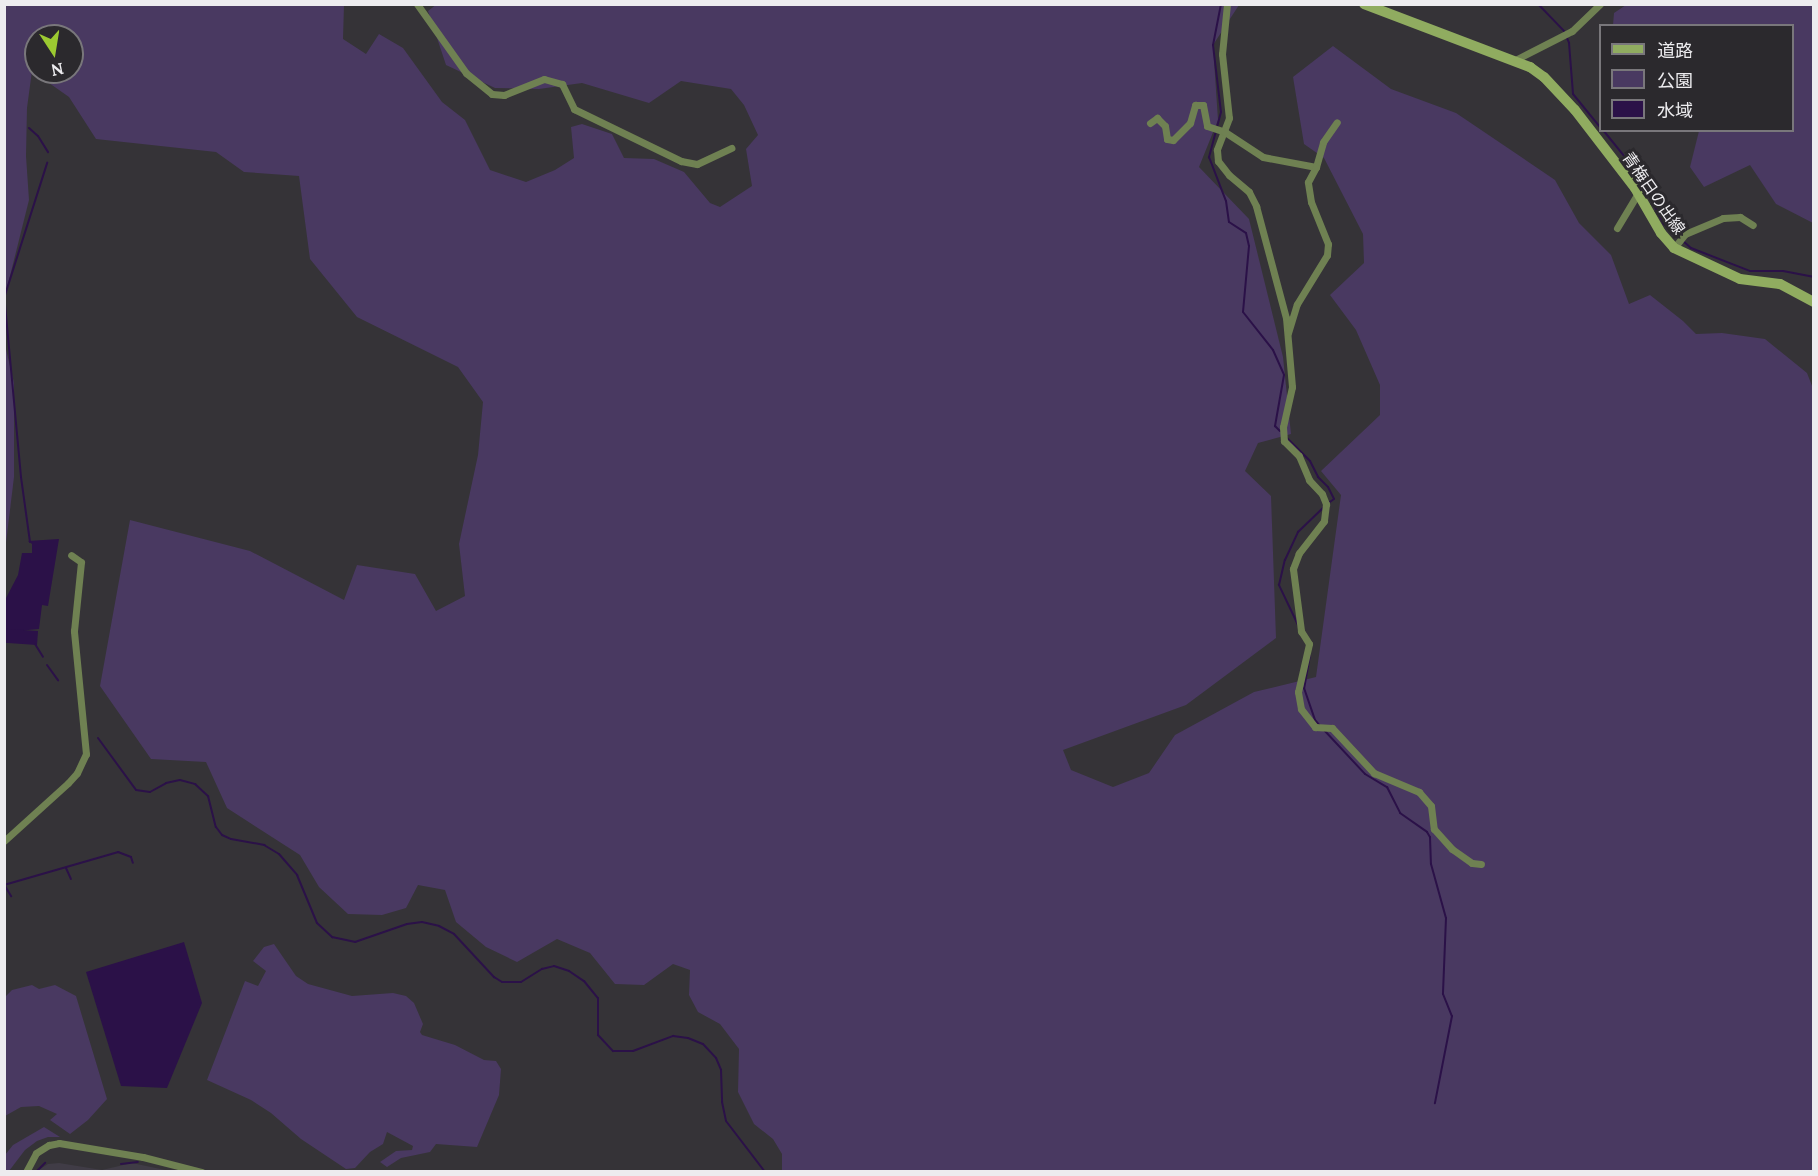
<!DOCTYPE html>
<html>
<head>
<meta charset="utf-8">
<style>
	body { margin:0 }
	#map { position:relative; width:1818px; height:1176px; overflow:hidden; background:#353337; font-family:Lora,"Noto Sans JP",serif }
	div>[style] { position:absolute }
	.built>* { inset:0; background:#403c46 }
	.green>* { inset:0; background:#493961 }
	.water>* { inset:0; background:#2b1148; transform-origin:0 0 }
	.stream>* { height:2px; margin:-1px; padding:0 1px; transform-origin:1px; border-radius:1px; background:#2b1148 }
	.street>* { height:7px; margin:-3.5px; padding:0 3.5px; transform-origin:3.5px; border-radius:3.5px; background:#6f8152 }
	.secondary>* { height:10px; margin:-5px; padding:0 5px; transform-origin:5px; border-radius:5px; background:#90ac60 }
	span { translate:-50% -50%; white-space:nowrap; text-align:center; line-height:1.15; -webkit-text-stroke:6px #2b292d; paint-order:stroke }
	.street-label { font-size:16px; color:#edecef }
	.frame { position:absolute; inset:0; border:6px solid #edecef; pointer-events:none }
	.legend { position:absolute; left:1599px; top:24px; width:195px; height:108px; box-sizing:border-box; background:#2b292d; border:2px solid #79777b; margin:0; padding:8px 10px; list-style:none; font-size:18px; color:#edecef }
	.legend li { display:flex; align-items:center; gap:12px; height:30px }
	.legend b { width:30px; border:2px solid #79777b }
	.north { position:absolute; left:24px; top:24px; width:60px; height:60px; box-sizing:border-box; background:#2b292d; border:2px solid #79777b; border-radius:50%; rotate:168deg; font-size:16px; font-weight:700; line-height:24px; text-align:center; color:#edecef }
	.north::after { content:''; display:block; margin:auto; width:21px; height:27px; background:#9cca31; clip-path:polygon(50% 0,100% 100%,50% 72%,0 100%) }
</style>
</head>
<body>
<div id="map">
	<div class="built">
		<i style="clip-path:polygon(59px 1163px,102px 1170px,132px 1163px,170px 1171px,37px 1171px,48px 1164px)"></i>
	</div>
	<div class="green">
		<i style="clip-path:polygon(evenodd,437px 4px,1239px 5px,1213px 45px,1218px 120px,1199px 167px,1249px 219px,1283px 357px,1291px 434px,1258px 443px,1245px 471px,1271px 496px,1276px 638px,1186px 705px,1063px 750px,1071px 770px,1113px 787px,1149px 773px,1175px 735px,1254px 692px,1316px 677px,1341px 495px,1321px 471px,1380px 415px,1380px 385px,1356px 330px,1330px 295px,1364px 263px,1363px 234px,1324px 158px,1304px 144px,1293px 77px,1333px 46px,1391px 89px,1456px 113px,1555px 180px,1579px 223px,1611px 255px,1629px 304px,1650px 295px,1683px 321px,1696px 334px,1722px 333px,1765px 339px,1807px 373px,1814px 391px,1813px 1171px,782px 1171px,782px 1154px,773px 1139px,754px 1124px,738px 1092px,739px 1049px,720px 1024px,698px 1012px,689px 995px,690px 970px,673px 964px,644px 985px,615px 984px,590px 953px,557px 939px,517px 962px,486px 947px,456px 922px,445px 890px,418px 885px,406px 908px,382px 915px,348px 914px,319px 887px,300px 855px,227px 808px,206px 762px,151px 759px,100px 686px,130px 520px,250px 551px,344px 600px,357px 565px,415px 574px,436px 611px,465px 596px,459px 544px,478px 455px,483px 402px,458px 367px,357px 317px,310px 259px,299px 176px,244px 172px,216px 152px,96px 139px,69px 97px,32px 71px,27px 108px,26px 156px,29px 200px,5px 296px,5px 5px,344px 5px,343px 39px,366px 54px,379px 34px,403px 48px,442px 102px,465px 120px,490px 170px,526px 182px,555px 170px,574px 158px,571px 127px,582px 124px,612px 134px,624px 158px,654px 159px,684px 172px,710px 203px,720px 207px,752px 186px,746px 149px,758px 135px,744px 105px,731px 89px,681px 81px,649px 103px,582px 83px,539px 89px,495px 88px,446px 65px,428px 11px,437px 4px,36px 36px,72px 36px,72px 72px,36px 72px,36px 36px)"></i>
		<i style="clip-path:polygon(1626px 5px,1813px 5px,1813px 223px,1776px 204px,1750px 165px,1704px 187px,1690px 167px,1699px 131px,1792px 130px,1792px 26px,1613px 25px,1614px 13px)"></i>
		<i style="clip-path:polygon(5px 345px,14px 383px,14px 477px,5px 551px)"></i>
		<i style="clip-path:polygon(274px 944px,296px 976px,308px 984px,352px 996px,393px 993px,406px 996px,414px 1003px,423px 1024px,420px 1032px,422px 1035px,455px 1045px,484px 1060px,496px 1061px,501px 1069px,499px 1095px,477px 1147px,436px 1144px,430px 1152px,401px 1158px,387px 1167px,380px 1162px,396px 1151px,412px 1150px,413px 1146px,387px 1132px,383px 1144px,370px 1152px,355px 1168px,346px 1169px,301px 1139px,271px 1113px,251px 1100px,207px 1080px,245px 981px,258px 986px,266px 971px,253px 961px,264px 947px)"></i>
		<i style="clip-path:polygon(32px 985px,39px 989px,55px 985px,76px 996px,107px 1099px,88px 1120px,70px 1134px,50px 1120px,57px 1114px,39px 1106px,21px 1107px,5px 1116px,5px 997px,12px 990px)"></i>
		<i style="clip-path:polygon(44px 1127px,60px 1137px,48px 1137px,37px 1141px,25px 1150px,9px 1171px,5px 1171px,5px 1155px,13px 1145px)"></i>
	</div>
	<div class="water">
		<i style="clip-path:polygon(59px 539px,48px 606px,42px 605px,39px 629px,5px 632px,5px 600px,18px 575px,22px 553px,32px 553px,32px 544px,28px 541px)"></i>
		<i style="left:38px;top:631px;width:14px;height:33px;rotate:94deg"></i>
		<i style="clip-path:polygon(184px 942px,202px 1003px,167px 1088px,121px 1086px,86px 972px)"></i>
	</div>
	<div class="stream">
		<i style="left:1221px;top:4px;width:42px;rotate:101deg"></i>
		<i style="left:1213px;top:45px;width:67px;rotate:83.2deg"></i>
		<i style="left:1221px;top:112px;width:47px;rotate:104.9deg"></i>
		<i style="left:1209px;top:157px;width:47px;rotate:68.9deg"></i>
		<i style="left:1226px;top:201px;width:21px;rotate:82deg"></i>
		<i style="left:1229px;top:222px;width:20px;rotate:33deg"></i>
		<i style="left:1246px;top:233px;width:13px;rotate:77deg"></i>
		<i style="left:1249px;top:246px;width:66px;rotate:95.2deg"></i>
		<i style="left:1243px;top:312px;width:48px;rotate:51.7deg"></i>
		<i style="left:1273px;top:350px;width:27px;rotate:66deg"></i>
		<i style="left:1284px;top:375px;width:52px;rotate:100deg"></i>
		<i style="left:1275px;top:426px;width:7px;rotate:45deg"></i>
		<i style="left:1538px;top:4px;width:37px;rotate:46deg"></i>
		<i style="left:1564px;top:31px;width:13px;rotate:67deg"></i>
		<i style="left:1569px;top:43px;width:51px;rotate:85.5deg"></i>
		<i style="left:1573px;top:94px;width:43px;rotate:50.7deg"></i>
		<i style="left:29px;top:128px;width:12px;rotate:42deg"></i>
		<i style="left:38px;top:136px;width:19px;rotate:58deg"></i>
		<i style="left:1603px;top:130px;width:35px;rotate:51deg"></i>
		<i style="left:1625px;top:157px;width:43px;rotate:57.4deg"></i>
		<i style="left:1648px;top:193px;width:35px;rotate:63deg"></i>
		<i style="left:1664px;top:224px;width:20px;rotate:41deg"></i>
		<i style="left:1683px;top:241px;width:11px;rotate:41deg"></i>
		<i style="left:1691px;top:248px;width:63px;rotate:21.3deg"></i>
		<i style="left:1750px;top:271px;width:33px"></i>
		<i style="left:1783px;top:271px;width:32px;rotate:11deg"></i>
		<i style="left:1286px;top:437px;width:34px;rotate:45deg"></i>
		<i style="left:1310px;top:461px;width:18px;rotate:63deg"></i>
		<i style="left:1318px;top:477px;width:14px;rotate:45deg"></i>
		<i style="left:1328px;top:487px;width:13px;rotate:63deg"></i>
		<i style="left:1334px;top:499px;width:9px;rotate:144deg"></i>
		<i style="left:30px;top:542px;width:66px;rotate:-97.9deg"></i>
		<i style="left:21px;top:477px;width:174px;rotate:-95.3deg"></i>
		<i style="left:5px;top:304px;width:9px;rotate:-90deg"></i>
		<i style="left:5px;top:295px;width:139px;rotate:-72.3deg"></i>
		<i style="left:1299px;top:627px;width:47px;rotate:-115.5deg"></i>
		<i style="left:1279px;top:585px;width:26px;rotate:-77deg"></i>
		<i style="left:1285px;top:560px;width:31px;rotate:-65deg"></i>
		<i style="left:1298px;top:532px;width:35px;rotate:-44deg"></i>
		<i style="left:35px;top:644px;width:15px;rotate:58deg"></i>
		<i style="left:1310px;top:655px;width:34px;rotate:100deg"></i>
		<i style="left:1304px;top:688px;width:34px;rotate:71deg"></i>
		<i style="left:1315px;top:720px;width:8px;rotate:50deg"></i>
		<i style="left:47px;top:665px;width:19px;rotate:54deg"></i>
		<i style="left:1324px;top:730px;width:60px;rotate:47deg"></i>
		<i style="left:1365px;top:774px;width:26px;rotate:31deg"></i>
		<i style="left:1387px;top:787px;width:29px;rotate:63deg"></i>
		<i style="left:1400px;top:813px;width:33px;rotate:35deg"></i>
		<i style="left:1427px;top:832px;width:6px;rotate:59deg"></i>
		<i style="left:1430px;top:837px;width:27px;rotate:88deg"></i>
		<i style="left:1431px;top:864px;width:56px;rotate:74.5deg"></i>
		<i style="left:1446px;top:918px;width:76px;rotate:92.3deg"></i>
		<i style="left:1443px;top:994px;width:24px;rotate:68deg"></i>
		<i style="left:1452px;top:1016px;width:89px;rotate:101.1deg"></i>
		<i style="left:98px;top:738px;width:64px;rotate:53.8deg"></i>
		<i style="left:136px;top:790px;width:14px;rotate:8deg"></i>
		<i style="left:150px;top:792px;width:18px;rotate:-29deg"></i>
		<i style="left:166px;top:783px;width:14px;rotate:-12deg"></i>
		<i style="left:180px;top:780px;width:16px;rotate:15deg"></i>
		<i style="left:195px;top:784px;width:18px;rotate:43deg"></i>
		<i style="left:208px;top:796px;width:32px;rotate:76deg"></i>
		<i style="left:216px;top:827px;width:10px;rotate:53deg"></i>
		<i style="left:222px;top:835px;width:10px;rotate:24deg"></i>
		<i style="left:231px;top:839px;width:34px;rotate:10deg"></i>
		<i style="left:264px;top:845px;width:17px;rotate:31deg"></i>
		<i style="left:279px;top:854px;width:28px;rotate:49deg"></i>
		<i style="left:297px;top:875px;width:52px;rotate:67.4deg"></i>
		<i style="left:317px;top:923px;width:21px;rotate:43deg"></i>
		<i style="left:332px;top:937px;width:24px;rotate:12deg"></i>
		<i style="left:355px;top:942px;width:55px;rotate:-19.1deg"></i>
		<i style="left:407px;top:924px;width:15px;rotate:-8deg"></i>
		<i style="left:422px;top:922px;width:17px;rotate:13deg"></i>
		<i style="left:439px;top:926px;width:17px;rotate:28deg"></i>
		<i style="left:454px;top:934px;width:59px;rotate:47.1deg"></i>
		<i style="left:494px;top:977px;width:9px;rotate:32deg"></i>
		<i style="left:502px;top:982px;width:19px"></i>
		<i style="left:521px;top:982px;width:25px;rotate:-32deg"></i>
		<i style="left:542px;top:969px;width:12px;rotate:-14deg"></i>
		<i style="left:554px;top:966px;width:16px;rotate:18deg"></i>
		<i style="left:569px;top:971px;width:18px;rotate:34deg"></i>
		<i style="left:584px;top:981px;width:22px;rotate:51deg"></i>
		<i style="left:598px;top:998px;width:37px;rotate:90deg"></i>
		<i style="left:598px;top:1035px;width:22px;rotate:47deg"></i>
		<i style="left:613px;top:1051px;width:20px"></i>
		<i style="left:633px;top:1051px;width:43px;rotate:-20.6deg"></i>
		<i style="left:673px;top:1036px;width:15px;rotate:8deg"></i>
		<i style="left:688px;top:1038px;width:16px;rotate:22deg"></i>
		<i style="left:703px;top:1044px;width:19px;rotate:47deg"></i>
		<i style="left:716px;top:1058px;width:13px;rotate:67deg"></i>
		<i style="left:721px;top:1070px;width:32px;rotate:88deg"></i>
		<i style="left:722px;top:1102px;width:19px;rotate:78deg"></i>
		<i style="left:726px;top:1121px;width:64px;rotate:52.6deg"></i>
		<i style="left:66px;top:868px;width:12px;rotate:66deg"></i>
		<i style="left:4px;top:885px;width:119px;rotate:-16.1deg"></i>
		<i style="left:118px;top:852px;width:14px;rotate:21deg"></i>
		<i style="left:131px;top:857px;width:6px;rotate:72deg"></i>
		<i style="left:5px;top:886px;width:12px;rotate:59deg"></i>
		<i style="left:121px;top:1164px;width:17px;rotate:-7deg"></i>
		<i style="left:36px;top:1172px;width:13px;rotate:-45deg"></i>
	</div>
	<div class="street">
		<i style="left:417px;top:4px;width:85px;rotate:54.6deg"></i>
		<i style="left:466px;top:73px;width:33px;rotate:39deg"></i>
		<i style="left:492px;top:94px;width:12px;rotate:5deg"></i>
		<i style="left:504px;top:95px;width:43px;rotate:-21.8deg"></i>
		<i style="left:544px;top:79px;width:19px;rotate:16deg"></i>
		<i style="left:562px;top:84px;width:28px;rotate:64deg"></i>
		<i style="left:574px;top:109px;width:119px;rotate:25.9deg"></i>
		<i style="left:681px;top:161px;width:16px;rotate:11deg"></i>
		<i style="left:697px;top:164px;width:38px;rotate:-25deg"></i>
		<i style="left:1227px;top:4px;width:50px;rotate:95.7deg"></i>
		<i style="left:1222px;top:54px;width:64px;rotate:83.8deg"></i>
		<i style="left:1229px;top:118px;width:34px;rotate:111deg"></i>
		<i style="left:1217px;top:150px;width:11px;rotate:85deg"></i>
		<i style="left:1218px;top:161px;width:18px;rotate:52deg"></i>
		<i style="left:1229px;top:175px;width:26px;rotate:40deg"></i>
		<i style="left:1249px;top:192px;width:16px;rotate:63deg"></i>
		<i style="left:1256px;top:206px;width:116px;rotate:75deg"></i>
		<i style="left:1286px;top:318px;width:69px;rotate:85deg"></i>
		<i style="left:1292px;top:387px;width:41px;rotate:102.7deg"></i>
		<i style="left:1283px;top:427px;width:14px;rotate:86deg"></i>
		<i style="left:1284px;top:441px;width:21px;rotate:45deg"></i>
		<i style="left:1299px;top:456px;width:26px;rotate:67deg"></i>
		<i style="left:1309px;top:480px;width:19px;rotate:47deg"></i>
		<i style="left:1322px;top:494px;width:11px;rotate:68deg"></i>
		<i style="left:1326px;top:504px;width:17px;rotate:97deg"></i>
		<i style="left:1324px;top:521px;width:41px;rotate:128deg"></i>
		<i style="left:1299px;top:553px;width:17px;rotate:111deg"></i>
		<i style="left:1293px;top:569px;width:63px;rotate:82.6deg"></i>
		<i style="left:1301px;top:631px;width:15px;rotate:58deg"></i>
		<i style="left:1309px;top:644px;width:49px;rotate:102.9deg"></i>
		<i style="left:1298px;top:692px;width:17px;rotate:80deg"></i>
		<i style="left:1301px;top:709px;width:23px;rotate:52deg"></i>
		<i style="left:1315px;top:727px;width:17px;rotate:3deg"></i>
		<i style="left:1332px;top:728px;width:62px;rotate:47deg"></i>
		<i style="left:1374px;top:773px;width:49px;rotate:22.9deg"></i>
		<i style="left:1419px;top:792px;width:18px;rotate:49deg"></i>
		<i style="left:1431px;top:806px;width:23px;rotate:83deg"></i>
		<i style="left:1434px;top:829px;width:27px;rotate:48deg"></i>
		<i style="left:1452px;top:849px;width:24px;rotate:35deg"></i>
		<i style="left:1472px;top:863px;width:9px;rotate:6deg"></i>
		<i style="left:1515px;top:60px;width:64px;rotate:-27deg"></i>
		<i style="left:1572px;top:31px;width:39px;rotate:-44deg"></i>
		<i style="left:1150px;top:123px;width:9px;rotate:-36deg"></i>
		<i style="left:1157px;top:118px;width:11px;rotate:45deg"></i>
		<i style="left:1165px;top:126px;width:13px;rotate:81deg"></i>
		<i style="left:1167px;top:139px;width:6px;rotate:9deg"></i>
		<i style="left:1173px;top:140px;width:24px;rotate:-45deg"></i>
		<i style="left:1190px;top:123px;width:19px;rotate:-74deg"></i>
		<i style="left:1195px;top:105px;width:8px"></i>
		<i style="left:1203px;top:105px;width:21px;rotate:79deg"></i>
		<i style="left:1207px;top:126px;width:19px;rotate:18deg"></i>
		<i style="left:1225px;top:132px;width:45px;rotate:33.3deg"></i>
		<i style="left:1263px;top:157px;width:54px;rotate:10.7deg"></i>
		<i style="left:1316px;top:167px;width:26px;rotate:-74deg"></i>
		<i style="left:1323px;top:142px;width:24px;rotate:-55deg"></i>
		<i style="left:1617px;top:228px;width:41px;rotate:-59deg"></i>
		<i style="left:1674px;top:248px;width:18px;rotate:-52deg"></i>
		<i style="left:1685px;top:234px;width:41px;rotate:-22.8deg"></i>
		<i style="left:1723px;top:218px;width:17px;rotate:-3deg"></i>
		<i style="left:1740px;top:217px;width:15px;rotate:32deg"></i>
		<i style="left:1288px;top:333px;width:30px;rotate:-73deg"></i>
		<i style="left:1297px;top:304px;width:57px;rotate:-58.5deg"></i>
		<i style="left:1327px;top:255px;width:11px;rotate:-85deg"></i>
		<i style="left:1328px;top:244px;width:45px;rotate:-112deg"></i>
		<i style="left:1311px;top:202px;width:20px;rotate:-99deg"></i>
		<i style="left:1308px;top:182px;width:17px;rotate:-62deg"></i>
		<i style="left:4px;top:841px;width:86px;rotate:-42.2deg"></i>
		<i style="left:68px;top:783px;width:13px;rotate:-48deg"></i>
		<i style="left:77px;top:773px;width:21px;rotate:-65deg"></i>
		<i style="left:86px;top:754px;width:124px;rotate:-95.6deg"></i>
		<i style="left:74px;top:631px;width:69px;rotate:-84.2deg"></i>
		<i style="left:81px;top:562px;width:12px;rotate:-145deg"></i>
		<i style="left:26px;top:1172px;width:21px;rotate:-62deg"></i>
		<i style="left:36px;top:1153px;width:15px;rotate:-32deg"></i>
		<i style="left:49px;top:1145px;width:10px;rotate:-11deg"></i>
		<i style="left:59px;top:1143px;width:85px;rotate:9.5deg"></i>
		<i style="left:143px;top:1157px;width:61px;rotate:14.3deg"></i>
	</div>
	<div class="secondary">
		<i style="left:1364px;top:4px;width:178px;rotate:20.8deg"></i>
		<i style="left:1530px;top:67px;width:17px;rotate:36deg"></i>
		<i style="left:1544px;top:77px;width:45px;rotate:46.8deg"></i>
		<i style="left:1575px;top:110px;width:98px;rotate:52.4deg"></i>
		<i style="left:1635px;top:188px;width:52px;rotate:60deg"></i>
		<i style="left:1661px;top:233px;width:20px;rotate:49deg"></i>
		<i style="left:1674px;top:248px;width:73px;rotate:25.2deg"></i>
		<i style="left:1740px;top:279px;width:40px;rotate:7.1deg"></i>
		<i style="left:1780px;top:284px;width:38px;rotate:28deg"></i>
	</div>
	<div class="street-label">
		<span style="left:1654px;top:193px;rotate:55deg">青梅日の出線</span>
	</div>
	<div class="frame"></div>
	<ul class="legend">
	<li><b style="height:8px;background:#90ac60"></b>道路</li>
	<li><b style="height:16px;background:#493961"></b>公園</li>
	<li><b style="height:16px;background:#2b1148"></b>水域</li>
	</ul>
	<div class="north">N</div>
</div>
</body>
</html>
